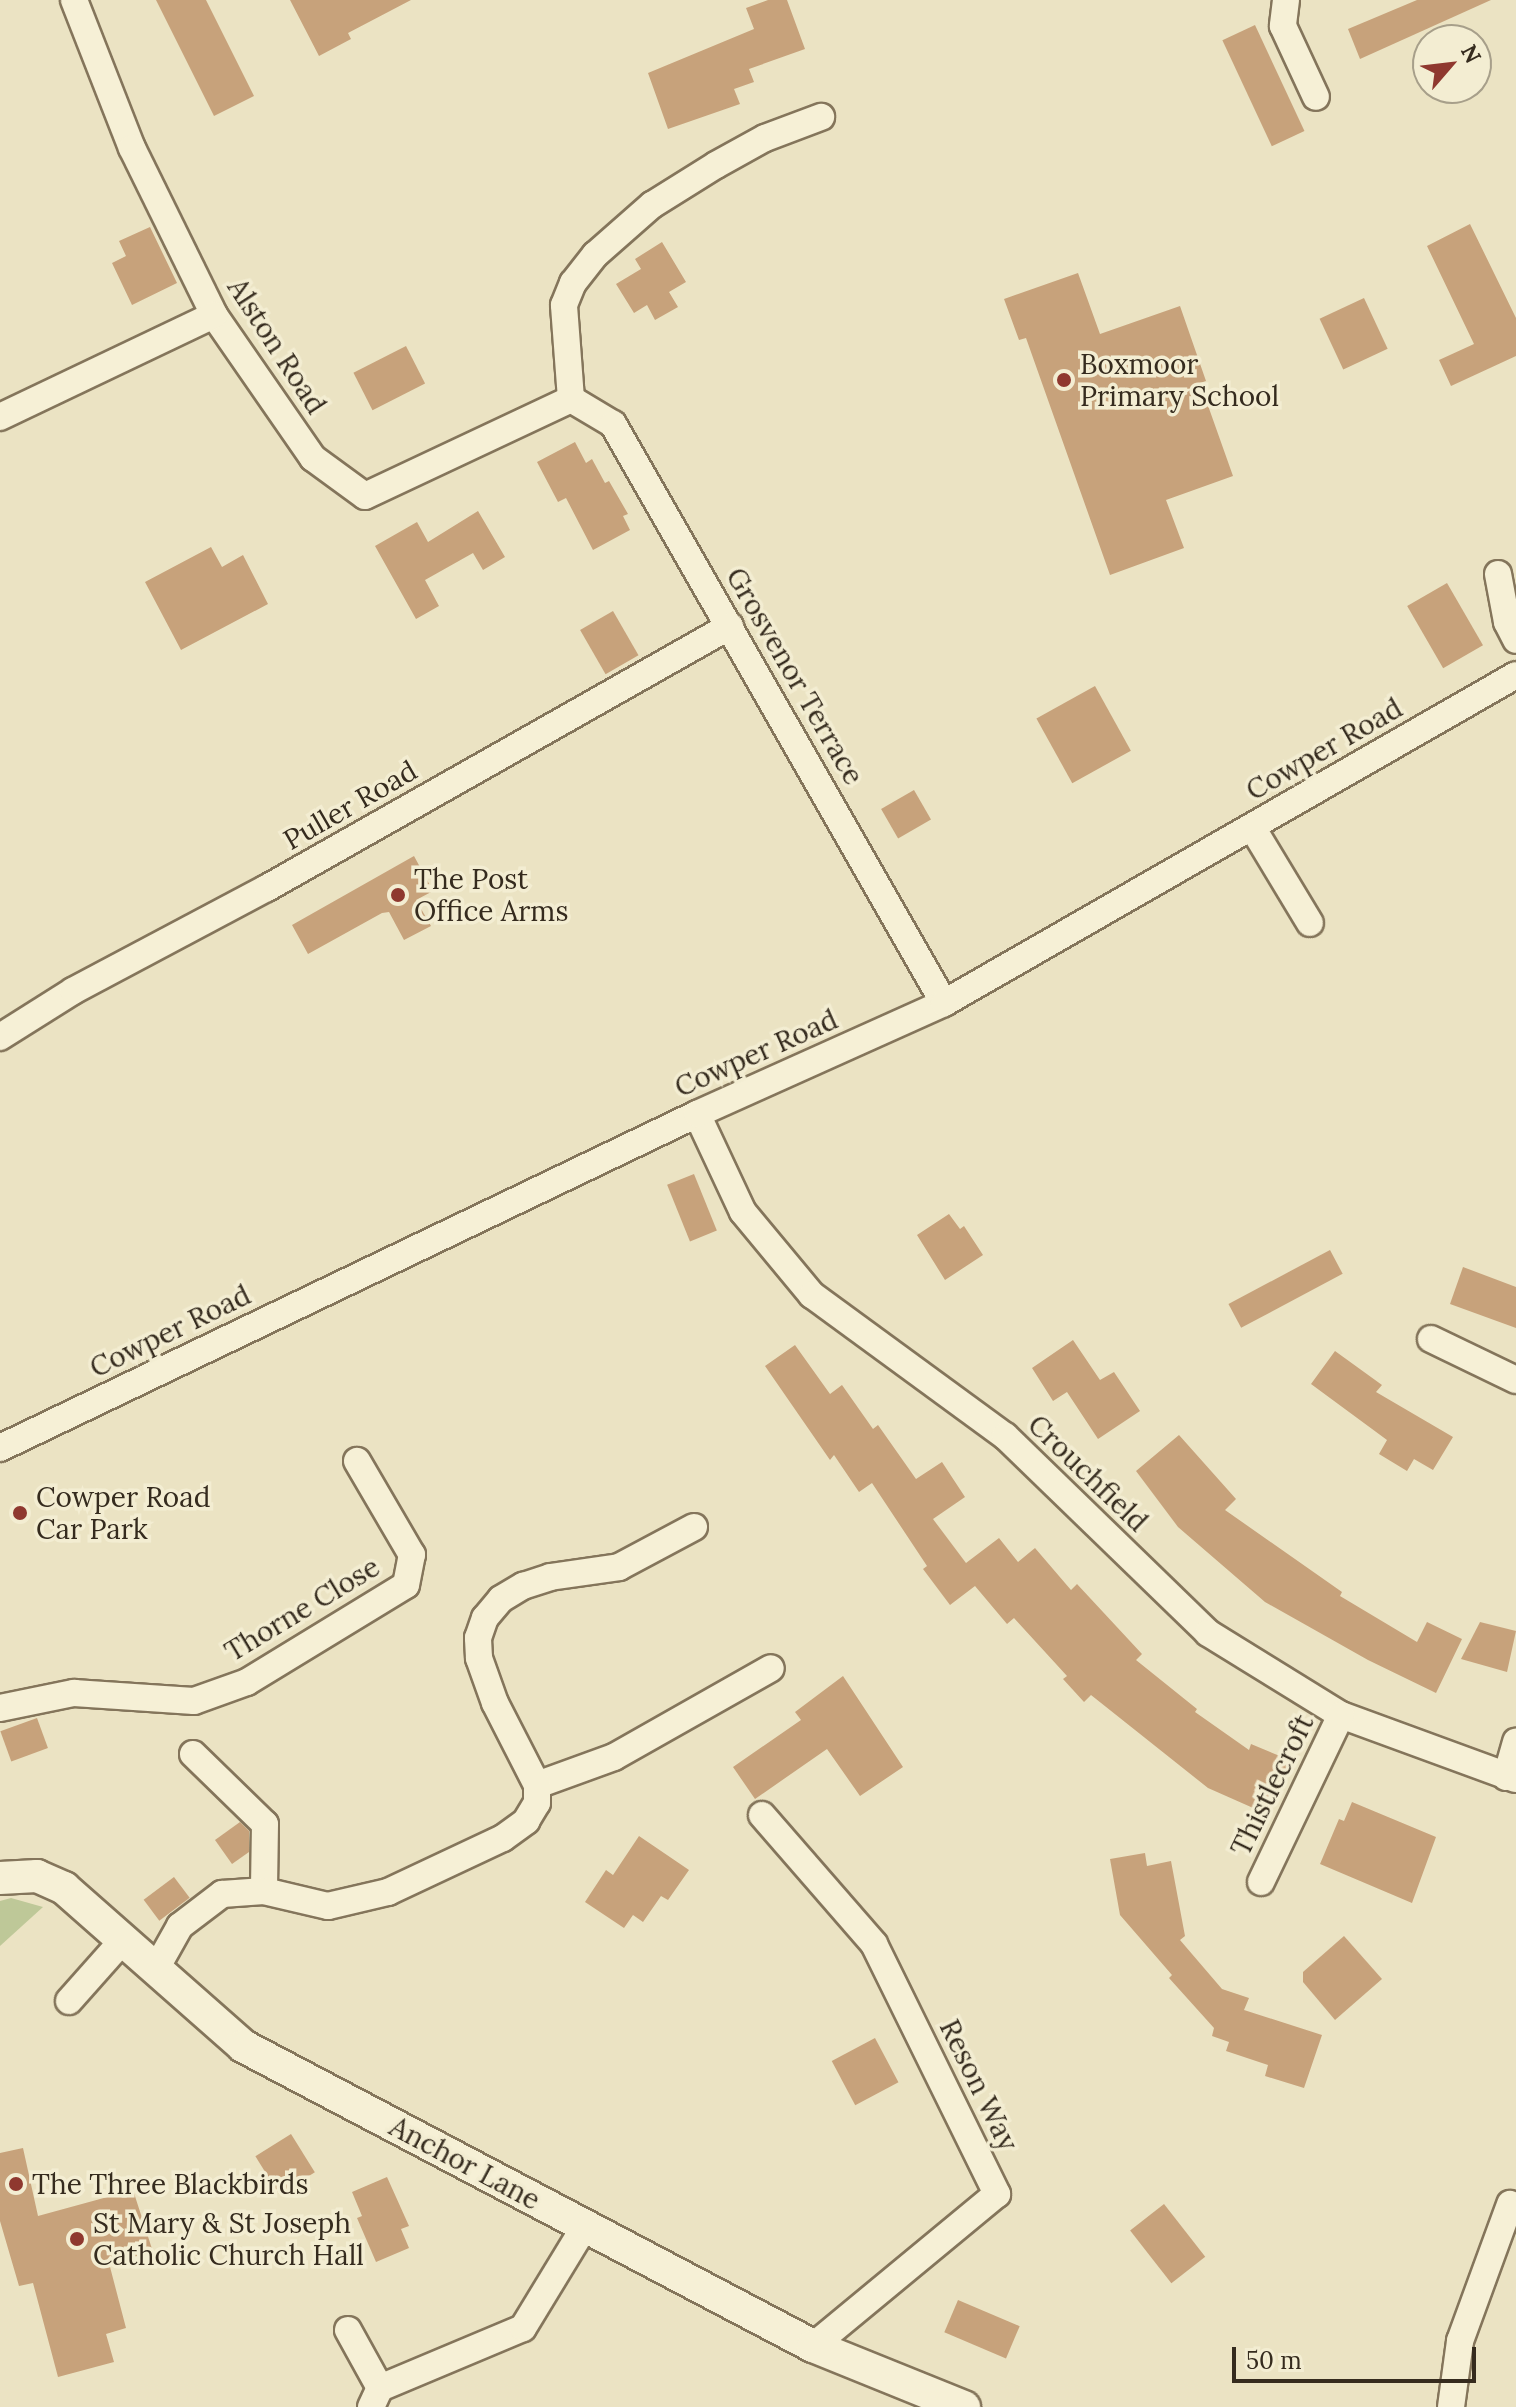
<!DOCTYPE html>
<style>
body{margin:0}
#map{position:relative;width:1516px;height:2407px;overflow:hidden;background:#ebe3c3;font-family:Lora,serif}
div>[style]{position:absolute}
.green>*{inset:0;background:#bec898}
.building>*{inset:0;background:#c7a27b;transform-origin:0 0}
.roads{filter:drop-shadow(2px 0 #84755b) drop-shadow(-2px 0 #84755b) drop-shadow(0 2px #84755b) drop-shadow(0 -2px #84755b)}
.minor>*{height:26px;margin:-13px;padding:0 13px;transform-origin:13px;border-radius:13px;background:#f6f0d6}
.tertiary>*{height:32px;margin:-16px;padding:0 16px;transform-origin:16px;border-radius:16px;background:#f6f0d6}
.dots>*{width:22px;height:22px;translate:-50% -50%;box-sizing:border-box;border:4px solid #f3edd2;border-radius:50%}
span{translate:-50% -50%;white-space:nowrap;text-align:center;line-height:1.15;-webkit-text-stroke:7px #f3edd2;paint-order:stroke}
.street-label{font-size:28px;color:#352b1e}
.poi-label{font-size:28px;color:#352b1e}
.left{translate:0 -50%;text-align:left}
.north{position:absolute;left:1412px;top:24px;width:80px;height:80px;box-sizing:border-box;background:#f3edd2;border:2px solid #a79f8a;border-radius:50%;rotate:62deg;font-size:22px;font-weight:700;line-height:32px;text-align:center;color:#352b1e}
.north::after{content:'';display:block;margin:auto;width:28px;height:36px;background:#8f382f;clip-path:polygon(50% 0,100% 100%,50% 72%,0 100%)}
.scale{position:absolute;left:1232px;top:2347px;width:244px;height:36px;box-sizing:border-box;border:4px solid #352b1e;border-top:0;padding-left:10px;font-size:24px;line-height:28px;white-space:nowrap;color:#352b1e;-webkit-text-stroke:6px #f3edd2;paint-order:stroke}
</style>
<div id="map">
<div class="green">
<div style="clip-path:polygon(11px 1898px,43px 1907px,0 1946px,0 1901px)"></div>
</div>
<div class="building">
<div style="clip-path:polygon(156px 0,206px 0,254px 96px,214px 116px)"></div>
<div style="clip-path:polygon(290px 0,411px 0,348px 33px,351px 39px,319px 56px)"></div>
<div style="clip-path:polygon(768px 0,787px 0,805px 49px,749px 69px,754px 82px,734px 89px,740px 104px,668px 129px,648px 73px,754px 29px,746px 8px)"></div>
<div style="clip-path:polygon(1417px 0,1491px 0,1360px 59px,1348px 29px)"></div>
<div style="left:1255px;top:25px;width:117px;height:36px;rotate:65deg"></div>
<div style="clip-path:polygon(1470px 224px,1516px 318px,1516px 356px,1451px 386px,1439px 360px,1474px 344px,1427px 246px)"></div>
<div style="clip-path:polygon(150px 227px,177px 283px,132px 305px,112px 263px,126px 256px,119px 241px)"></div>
<div style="clip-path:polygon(662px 242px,686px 282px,669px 292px,678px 307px,655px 320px,647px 305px,634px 313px,616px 284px,641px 269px,635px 259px)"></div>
<div style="clip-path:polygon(1078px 273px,1100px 334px,1180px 306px,1206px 381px,1200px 383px,1233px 476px,1166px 500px,1184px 548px,1110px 575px,1026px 338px,1019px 340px,1004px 299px)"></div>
<div style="left:1364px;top:298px;width:56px;height:49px;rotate:65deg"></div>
<div style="left:406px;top:346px;width:42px;height:59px;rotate:63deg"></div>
<div style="clip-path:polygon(575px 442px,586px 463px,592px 459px,605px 483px,609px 481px,628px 514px,623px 516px,630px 530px,593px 550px,566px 498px,558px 502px,537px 462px)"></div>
<div style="clip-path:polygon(478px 511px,505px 557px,483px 570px,473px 553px,425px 580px,439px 606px,416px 619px,375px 546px,417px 522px,428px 542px)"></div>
<div style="clip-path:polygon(211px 547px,222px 567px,243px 555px,268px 604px,181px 650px,145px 582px)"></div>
<div style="left:1447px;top:583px;width:72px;height:46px;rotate:60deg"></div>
<div style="left:613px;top:611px;width:51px;height:38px;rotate:60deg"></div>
<div style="left:1095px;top:686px;width:74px;height:67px;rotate:61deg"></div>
<div style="left:914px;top:790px;width:34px;height:38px;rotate:60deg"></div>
<div style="clip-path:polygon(414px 856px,433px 891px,416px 900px,431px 926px,404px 940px,389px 912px,382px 913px,308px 954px,292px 925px)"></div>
<div style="left:694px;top:1174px;width:61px;height:29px;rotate:68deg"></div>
<div style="clip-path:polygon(949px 1214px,960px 1229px,964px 1226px,983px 1255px,945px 1280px,917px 1235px)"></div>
<div style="left:1330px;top:1250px;width:27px;height:115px;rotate:62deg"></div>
<div style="clip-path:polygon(1463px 1267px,1516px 1287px,1516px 1328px,1450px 1304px)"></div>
<div style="clip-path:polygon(1073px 1340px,1100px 1380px,1114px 1372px,1140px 1411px,1098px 1439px,1067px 1392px,1053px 1401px,1032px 1368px)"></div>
<div style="clip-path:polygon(795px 1345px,830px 1394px,842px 1385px,873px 1429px,878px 1425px,916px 1479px,942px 1462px,965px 1497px,933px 1519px,966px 1563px,999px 1538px,1018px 1562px,1035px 1548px,1071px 1590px,1077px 1584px,1142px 1654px,1136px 1660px,1197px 1709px,1195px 1712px,1249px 1750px,1251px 1744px,1292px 1761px,1269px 1815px,1208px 1788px,1091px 1695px,1084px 1702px,1063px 1679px,1067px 1676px,1014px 1618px,1007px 1624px,975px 1586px,950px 1605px,923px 1569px,927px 1566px,872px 1483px,859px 1492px,834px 1455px,830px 1460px,765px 1366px)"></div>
<div style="clip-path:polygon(1335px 1351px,1382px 1385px,1376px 1392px,1453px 1437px,1433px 1470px,1414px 1459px,1407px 1471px,1379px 1454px,1387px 1440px,1311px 1384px)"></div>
<div style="clip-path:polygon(1179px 1435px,1236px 1499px,1225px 1510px,1342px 1592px,1340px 1596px,1417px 1642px,1427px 1622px,1462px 1639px,1436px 1693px,1368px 1660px,1265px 1602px,1178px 1527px,1136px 1471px)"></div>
<div style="clip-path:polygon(1480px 1622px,1516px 1631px,1507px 1672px,1461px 1659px)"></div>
<div style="clip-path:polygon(843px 1676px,903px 1767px,860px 1796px,827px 1749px,755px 1799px,733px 1767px,801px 1720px,795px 1712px)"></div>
<div style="left:37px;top:1718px;width:32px;height:39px;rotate:70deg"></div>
<div style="clip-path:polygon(1352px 1802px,1436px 1837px,1412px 1903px,1320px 1864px,1339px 1819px,1344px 1821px)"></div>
<div style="clip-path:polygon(240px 1822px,249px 1831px,249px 1852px,232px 1864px,215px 1840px)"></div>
<div style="clip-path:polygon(639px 1836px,689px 1870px,668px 1900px,661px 1896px,643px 1922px,633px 1915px,624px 1928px,585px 1902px,606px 1870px,613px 1875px)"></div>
<div style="clip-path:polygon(1145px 1853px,1147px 1866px,1171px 1861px,1185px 1936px,1180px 1940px,1222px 1989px,1249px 1998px,1244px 2010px,1322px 2035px,1304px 2088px,1265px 2076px,1268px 2065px,1226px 2051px,1229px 2042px,1212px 2036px,1214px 2028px,1169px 1978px,1172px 1975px,1120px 1915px,1110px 1859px)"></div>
<div style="left:174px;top:1877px;width:26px;height:38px;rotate:53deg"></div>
<div style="clip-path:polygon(1344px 1936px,1382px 1979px,1335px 2020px,1303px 1982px,1303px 1972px)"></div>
<div style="left:875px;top:2038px;width:50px;height:49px;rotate:62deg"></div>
<div style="left:291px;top:2134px;width:45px;height:42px;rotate:58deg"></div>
<div style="clip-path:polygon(23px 2148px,38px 2216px,133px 2190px,153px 2252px,109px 2263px,126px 2328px,106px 2334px,114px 2362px,58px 2377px,33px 2283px,19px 2286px,0 2221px,0 2153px)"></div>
<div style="clip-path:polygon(387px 2177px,409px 2226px,401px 2229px,409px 2248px,376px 2262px,357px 2218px,362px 2216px,352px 2192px)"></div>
<div style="left:1164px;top:2204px;width:67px;height:43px;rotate:52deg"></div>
<div style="left:958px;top:2300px;width:67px;height:35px;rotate:23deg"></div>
</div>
<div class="roads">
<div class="minor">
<div style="left:74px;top:0;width:159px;rotate:68.6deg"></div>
<div style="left:132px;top:148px;width:186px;rotate:63.8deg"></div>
<div style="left:214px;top:315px;width:174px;rotate:55.3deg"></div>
<div style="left:313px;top:458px;width:64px;rotate:36.2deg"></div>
<div style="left:365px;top:496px;width:228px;rotate:-25.2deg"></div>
<div style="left:1286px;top:0;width:26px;rotate:97deg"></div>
<div style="left:1283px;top:26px;width:78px;rotate:65.1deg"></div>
<div style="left:571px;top:399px;width:49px;rotate:30.8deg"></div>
<div style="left:613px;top:424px;width:667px;rotate:60.24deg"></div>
<div style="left:571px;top:399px;width:94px;rotate:-94.3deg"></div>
<div style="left:564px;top:305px;width:24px;rotate:-68deg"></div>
<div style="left:573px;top:283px;width:36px;rotate:-52deg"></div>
<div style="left:595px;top:255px;width:76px;rotate:-41.3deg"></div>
<div style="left:652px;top:205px;width:75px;rotate:-32deg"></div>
<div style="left:716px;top:165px;width:56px;rotate:-28.9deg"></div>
<div style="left:765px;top:138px;width:60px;rotate:-20.6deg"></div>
<div style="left:0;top:417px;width:237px;rotate:-25.5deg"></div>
<div style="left:1498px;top:574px;width:49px;rotate:79.4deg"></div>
<div style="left:1507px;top:622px;width:20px;rotate:63deg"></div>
<div style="left:1252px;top:827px;width:112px;rotate:58.9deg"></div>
<div style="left:0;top:1037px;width:86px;rotate:-32.2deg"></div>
<div style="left:73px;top:991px;width:220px;rotate:-28deg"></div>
<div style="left:267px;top:888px;width:532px;rotate:-29.5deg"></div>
<div style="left:697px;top:1114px;width:108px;rotate:64.9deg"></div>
<div style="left:743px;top:1212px;width:108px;rotate:50.3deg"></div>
<div style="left:812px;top:1295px;width:239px;rotate:36.2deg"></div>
<div style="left:1005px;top:1436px;width:283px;rotate:44.1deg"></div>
<div style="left:1208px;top:1633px;width:156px;rotate:31.7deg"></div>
<div style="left:1341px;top:1715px;width:186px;rotate:20.1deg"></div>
<div style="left:1431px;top:1339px;width:94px;rotate:25.8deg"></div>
<div style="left:0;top:1448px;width:773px;rotate:-25.6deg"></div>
<div style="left:697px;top:1114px;width:271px;rotate:-24.2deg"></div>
<div style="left:944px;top:1003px;width:659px;rotate:-29.83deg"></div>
<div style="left:0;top:1708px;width:76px;rotate:-11.5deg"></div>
<div style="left:74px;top:1693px;width:120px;rotate:3.8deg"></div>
<div style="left:194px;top:1701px;width:56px;rotate:-19.7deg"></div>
<div style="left:247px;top:1682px;width:186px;rotate:-31.4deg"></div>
<div style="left:406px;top:1585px;width:31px;rotate:-79deg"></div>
<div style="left:412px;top:1555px;width:109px;rotate:-120.3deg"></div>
<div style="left:193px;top:1754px;width:100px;rotate:44.2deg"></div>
<div style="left:265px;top:1824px;width:67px;rotate:90.9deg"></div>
<div style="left:1506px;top:1777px;width:37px;rotate:-74deg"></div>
<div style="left:537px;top:1785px;width:82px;rotate:-20deg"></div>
<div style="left:614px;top:1757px;width:180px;rotate:-29.5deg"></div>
<div style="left:762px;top:1815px;width:171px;rotate:49deg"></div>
<div style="left:874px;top:1944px;width:279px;rotate:63.8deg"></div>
<div style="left:997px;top:2194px;width:239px;rotate:140.4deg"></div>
<div style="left:1261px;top:1882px;width:185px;rotate:-64.4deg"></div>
<div style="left:157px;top:1967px;width:47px;rotate:-60.7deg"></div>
<div style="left:180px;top:1926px;width:53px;rotate:-37.3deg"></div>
<div style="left:222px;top:1894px;width:42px;rotate:-4.1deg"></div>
<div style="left:264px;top:1891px;width:66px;rotate:13.2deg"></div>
<div style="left:328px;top:1906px;width:62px;rotate:-13.1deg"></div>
<div style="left:388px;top:1892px;width:127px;rotate:-25.2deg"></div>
<div style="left:503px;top:1838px;width:29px;rotate:-36deg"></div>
<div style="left:526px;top:1821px;width:21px;rotate:-59deg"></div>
<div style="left:537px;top:1803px;width:18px;rotate:-90deg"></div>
<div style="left:537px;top:1785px;width:92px;rotate:-117.1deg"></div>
<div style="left:495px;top:1703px;width:48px;rotate:-109.6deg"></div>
<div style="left:479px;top:1658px;width:20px;rotate:-93deg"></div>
<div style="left:478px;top:1638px;width:21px;rotate:-71deg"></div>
<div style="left:485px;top:1618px;width:25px;rotate:-50deg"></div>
<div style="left:501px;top:1599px;width:26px;rotate:-31deg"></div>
<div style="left:523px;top:1586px;width:28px;rotate:-18deg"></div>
<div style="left:550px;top:1577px;width:70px;rotate:-8.2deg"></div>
<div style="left:619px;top:1567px;width:85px;rotate:-28.1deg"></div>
<div style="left:69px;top:2001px;width:83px;rotate:-48.4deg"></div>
<div style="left:348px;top:2330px;width:66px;rotate:61.1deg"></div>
<div style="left:371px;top:2407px;width:21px;rotate:-65deg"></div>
<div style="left:380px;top:2388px;width:155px;rotate:-22.8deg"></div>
<div style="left:523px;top:2328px;width:119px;rotate:-58.7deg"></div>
<div style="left:1451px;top:2407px;width:67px;rotate:-82.2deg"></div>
<div style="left:1460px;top:2341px;width:146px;rotate:-69.9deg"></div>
</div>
<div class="tertiary">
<div style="left:0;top:1878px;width:37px;rotate:-3deg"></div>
<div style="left:37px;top:1876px;width:30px;rotate:24deg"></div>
<div style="left:64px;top:1888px;width:239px;rotate:41.4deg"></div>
<div style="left:243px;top:2046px;width:644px;rotate:27.76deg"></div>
<div style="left:813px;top:2346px;width:163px;rotate:22deg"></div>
</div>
</div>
<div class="dots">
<div style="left:1064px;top:380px;background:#8f382f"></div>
<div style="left:398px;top:895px;background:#8f382f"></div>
<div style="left:20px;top:1513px;background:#8f382f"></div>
<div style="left:16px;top:2184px;background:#8f382f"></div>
<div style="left:77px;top:2239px;background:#8f382f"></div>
</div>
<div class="street-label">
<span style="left:277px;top:346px;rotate:57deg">Alston Road</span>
<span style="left:795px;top:676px;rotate:60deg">Grosvenor Terrace</span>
<span style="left:1324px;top:749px;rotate:-30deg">Cowper Road</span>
<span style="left:350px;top:805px;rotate:-30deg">Puller Road</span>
<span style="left:756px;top:1053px;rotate:-24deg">Cowper Road</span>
<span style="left:170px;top:1331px;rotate:-26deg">Cowper Road</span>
<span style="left:1088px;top:1473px;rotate:44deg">Crouchfield</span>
<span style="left:302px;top:1609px;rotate:-31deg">Thorne Close</span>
<span style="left:1272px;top:1785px;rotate:-64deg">Thistlecroft</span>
<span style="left:979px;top:2085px;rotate:64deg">Reson Way</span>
<span style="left:465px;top:2163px;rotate:28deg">Anchor Lane</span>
</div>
<div class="poi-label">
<span class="left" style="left:1080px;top:380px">Boxmoor<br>Primary School</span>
<span class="left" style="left:414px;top:895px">The Post<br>Office Arms</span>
<span class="left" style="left:36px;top:1513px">Cowper Road<br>Car Park</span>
<span class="left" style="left:32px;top:2184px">The Three Blackbirds</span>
<span class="left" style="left:93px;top:2239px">St Mary &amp; St Joseph<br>Catholic Church Hall</span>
</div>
<div class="north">N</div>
<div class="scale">50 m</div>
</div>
